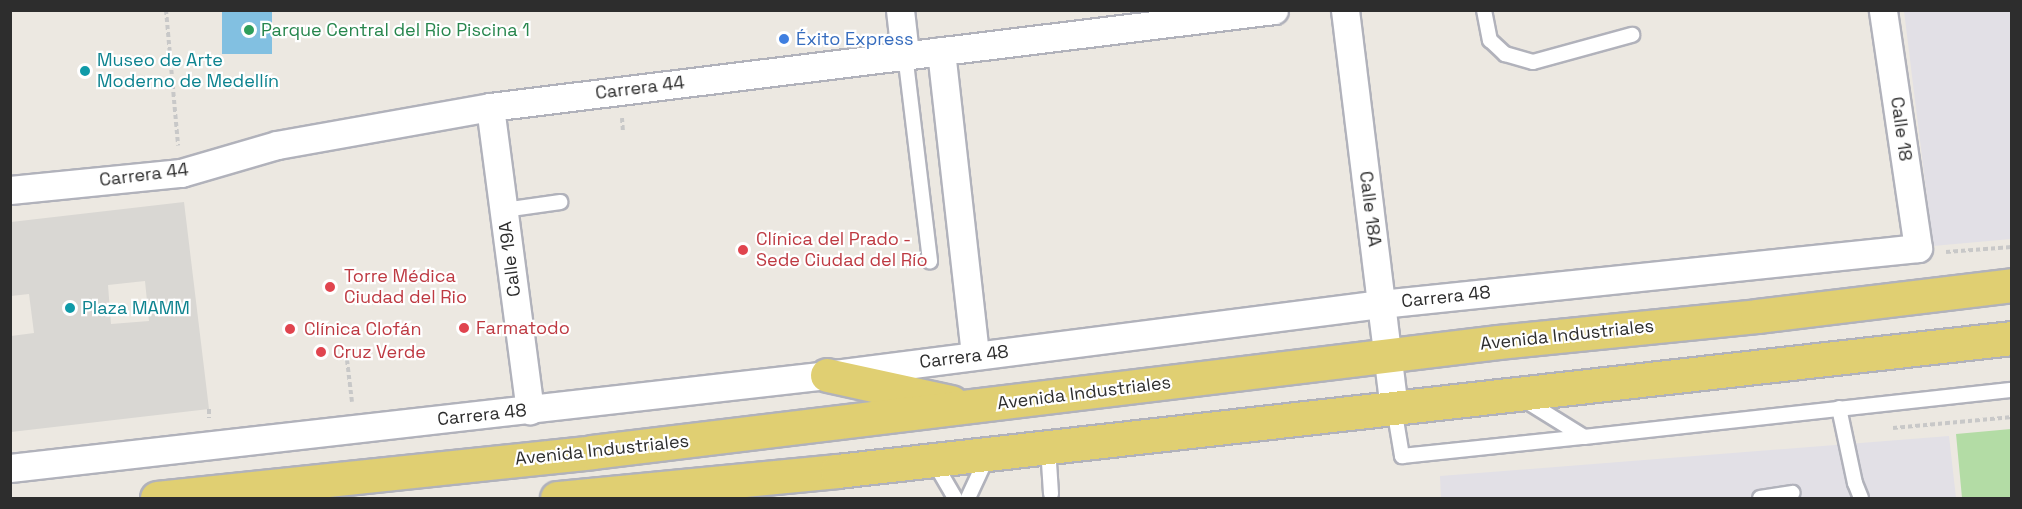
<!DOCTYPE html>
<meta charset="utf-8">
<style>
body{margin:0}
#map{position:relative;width:2022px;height:509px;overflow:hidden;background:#ece8e1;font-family:"Space Grotesk",sans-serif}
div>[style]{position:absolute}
.industrial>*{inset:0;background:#e2e0e6}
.green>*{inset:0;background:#b3dca5}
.plaza>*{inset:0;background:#d9d7d3}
.water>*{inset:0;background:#82c0e1;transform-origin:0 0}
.path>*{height:4px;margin-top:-2px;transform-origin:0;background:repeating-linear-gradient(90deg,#c8c8c8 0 4.5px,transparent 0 7.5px)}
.roads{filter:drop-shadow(2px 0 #b1b2bb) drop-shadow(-2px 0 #b1b2bb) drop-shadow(0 2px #b1b2bb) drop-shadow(0 -2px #b1b2bb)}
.lane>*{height:14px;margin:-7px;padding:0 7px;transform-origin:7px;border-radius:7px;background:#fff}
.street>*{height:27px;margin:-13.5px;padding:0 13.5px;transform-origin:13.5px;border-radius:13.5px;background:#fff}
.primary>*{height:33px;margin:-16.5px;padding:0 16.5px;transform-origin:16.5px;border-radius:16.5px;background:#e0cf72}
.dots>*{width:16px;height:16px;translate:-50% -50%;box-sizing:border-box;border:3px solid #fff;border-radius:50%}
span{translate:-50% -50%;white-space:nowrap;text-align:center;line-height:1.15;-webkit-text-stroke:4.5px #fff;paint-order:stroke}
.leisure-label{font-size:18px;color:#27864d}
.left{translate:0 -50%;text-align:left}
.shop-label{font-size:18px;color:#366cbe}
.culture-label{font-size:18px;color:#0d838f}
.street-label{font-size:18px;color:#2d2d2d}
.health-label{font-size:18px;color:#be3a42}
.frame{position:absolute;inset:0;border:12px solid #2d2d2d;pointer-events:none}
</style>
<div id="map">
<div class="industrial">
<div style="clip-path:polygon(1904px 11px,2011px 11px,2011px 239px,1933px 246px)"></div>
<div style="clip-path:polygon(1949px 436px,1956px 498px,1441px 498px,1440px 476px)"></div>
</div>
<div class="green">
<div style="clip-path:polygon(2011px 429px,2011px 498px,1962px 498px,1956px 434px)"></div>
</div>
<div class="plaza">
<div style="clip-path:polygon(evenodd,184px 202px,209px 409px,11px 432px,11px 336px,34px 333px,29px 294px,11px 296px,11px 222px,184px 202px,145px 281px,149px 321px,111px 324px,108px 285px,145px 281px)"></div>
</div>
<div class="water">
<div style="left:222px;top:11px;width:50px;height:43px"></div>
</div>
<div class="path">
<div style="left:166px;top:10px;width:136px;rotate:84.9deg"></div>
<div style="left:622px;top:118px;width:13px;rotate:86deg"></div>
<div style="left:1946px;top:252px;width:66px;rotate:-4.3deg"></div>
<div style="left:347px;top:360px;width:42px;rotate:83.2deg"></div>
<div style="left:209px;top:409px;width:9px;rotate:90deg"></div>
<div style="left:1893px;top:428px;width:120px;rotate:-5.3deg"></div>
</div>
<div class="roads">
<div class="lane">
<div style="left:1484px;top:10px;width:31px;rotate:79deg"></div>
<div style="left:1490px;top:40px;width:21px;rotate:43deg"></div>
<div style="left:1505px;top:54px;width:29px;rotate:16deg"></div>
<div style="left:1533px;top:62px;width:103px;rotate:-15.3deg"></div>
<div style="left:905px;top:54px;width:209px;rotate:83.1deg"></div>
<div style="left:504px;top:210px;width:57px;rotate:-8.1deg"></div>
<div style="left:1523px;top:399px;width:72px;rotate:31.9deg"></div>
<div style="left:1584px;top:437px;width:431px;rotate:-6.3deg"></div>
<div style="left:1394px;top:408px;width:49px;rotate:80.5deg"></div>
<div style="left:1402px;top:456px;width:183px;rotate:-6deg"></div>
<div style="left:1839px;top:408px;width:77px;rotate:78deg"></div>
<div style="left:1855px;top:483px;width:16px;rotate:68deg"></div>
<div style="left:1048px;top:447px;width:47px;rotate:86.3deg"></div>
<div style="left:934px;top:462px;width:42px;rotate:59.7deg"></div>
<div style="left:968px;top:498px;width:45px;rotate:-65.1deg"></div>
<div style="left:1760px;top:498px;width:33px;rotate:-9deg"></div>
</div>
<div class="street">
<div style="left:900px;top:10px;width:44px;rotate:83.5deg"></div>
<div style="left:1345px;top:10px;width:400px;rotate:83deg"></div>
<div style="left:941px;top:51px;width:294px;rotate:83.6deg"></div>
<div style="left:490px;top:107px;width:306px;rotate:82.5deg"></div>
<div style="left:10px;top:190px;width:172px;rotate:-5.7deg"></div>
<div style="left:181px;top:173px;width:100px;rotate:-16.3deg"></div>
<div style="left:277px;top:145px;width:216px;rotate:-10.1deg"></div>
<div style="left:490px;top:107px;width:790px;rotate:-7.05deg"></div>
<div style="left:10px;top:468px;width:822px;rotate:-6.49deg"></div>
<div style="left:827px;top:375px;width:559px;rotate:-7.3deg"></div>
<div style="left:1381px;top:304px;width:540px;rotate:-5.95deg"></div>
<div style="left:1918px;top:248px;width:241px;rotate:-98.4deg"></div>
</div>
<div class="primary">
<div style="left:827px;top:375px;width:127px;rotate:12.3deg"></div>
<div style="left:157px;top:498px;width:437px;rotate:-6deg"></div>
<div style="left:592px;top:452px;width:913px;rotate:-6.92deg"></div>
<div style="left:1498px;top:342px;width:260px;rotate:-5.7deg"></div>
<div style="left:1757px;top:316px;width:257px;rotate:-6.9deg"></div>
<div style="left:557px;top:498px;width:281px;rotate:-5.5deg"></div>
<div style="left:837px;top:471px;width:1183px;rotate:-6.46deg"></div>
</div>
</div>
<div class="dots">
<div style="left:249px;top:30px;background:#2e9e5b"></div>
<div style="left:784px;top:39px;background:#3f7fe0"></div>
<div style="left:85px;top:71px;background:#0f9aa8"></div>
<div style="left:743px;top:250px;background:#e0444e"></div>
<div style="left:330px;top:287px;background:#e0444e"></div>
<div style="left:70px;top:308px;background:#0f9aa8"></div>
<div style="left:464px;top:328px;background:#e0444e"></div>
<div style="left:290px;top:329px;background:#e0444e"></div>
<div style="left:321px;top:352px;background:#e0444e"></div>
</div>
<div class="leisure-label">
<span class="left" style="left:261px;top:30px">Parque Central del Rio Piscina 1</span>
</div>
<div class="shop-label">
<span class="left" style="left:796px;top:39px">Éxito Express</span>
</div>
<div class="culture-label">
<span class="left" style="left:97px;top:71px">Museo de Arte<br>Moderno de Medellín</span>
<span class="left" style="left:82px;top:308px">Plaza MAMM</span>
</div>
<div class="street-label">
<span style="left:640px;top:88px;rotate:-7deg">Carrera 44</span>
<span style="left:1901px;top:129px;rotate:82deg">Calle 18</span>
<span style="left:144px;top:175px;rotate:-7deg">Carrera 44</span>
<span style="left:1370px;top:209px;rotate:83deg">Calle 18A</span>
<span style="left:510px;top:259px;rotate:-97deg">Calle 19A</span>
<span style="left:1446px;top:297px;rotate:-6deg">Carrera 48</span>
<span style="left:1567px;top:335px;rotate:-6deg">Avenida Industriales</span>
<span style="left:964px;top:357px;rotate:-7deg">Carrera 48</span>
<span style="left:1084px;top:393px;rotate:-7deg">Avenida Industriales</span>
<span style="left:482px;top:415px;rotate:-6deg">Carrera 48</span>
<span style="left:602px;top:450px;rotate:-6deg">Avenida Industriales</span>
</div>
<div class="health-label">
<span class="left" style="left:756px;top:250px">Clínica del Prado -<br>Sede Ciudad del Río</span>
<span class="left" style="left:344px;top:287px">Torre Médica<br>Ciudad del Rio</span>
<span class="left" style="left:476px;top:328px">Farmatodo</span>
<span class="left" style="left:304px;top:329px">Clínica Clofán</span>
<span class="left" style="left:333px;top:352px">Cruz Verde</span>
</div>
<div class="frame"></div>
</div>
